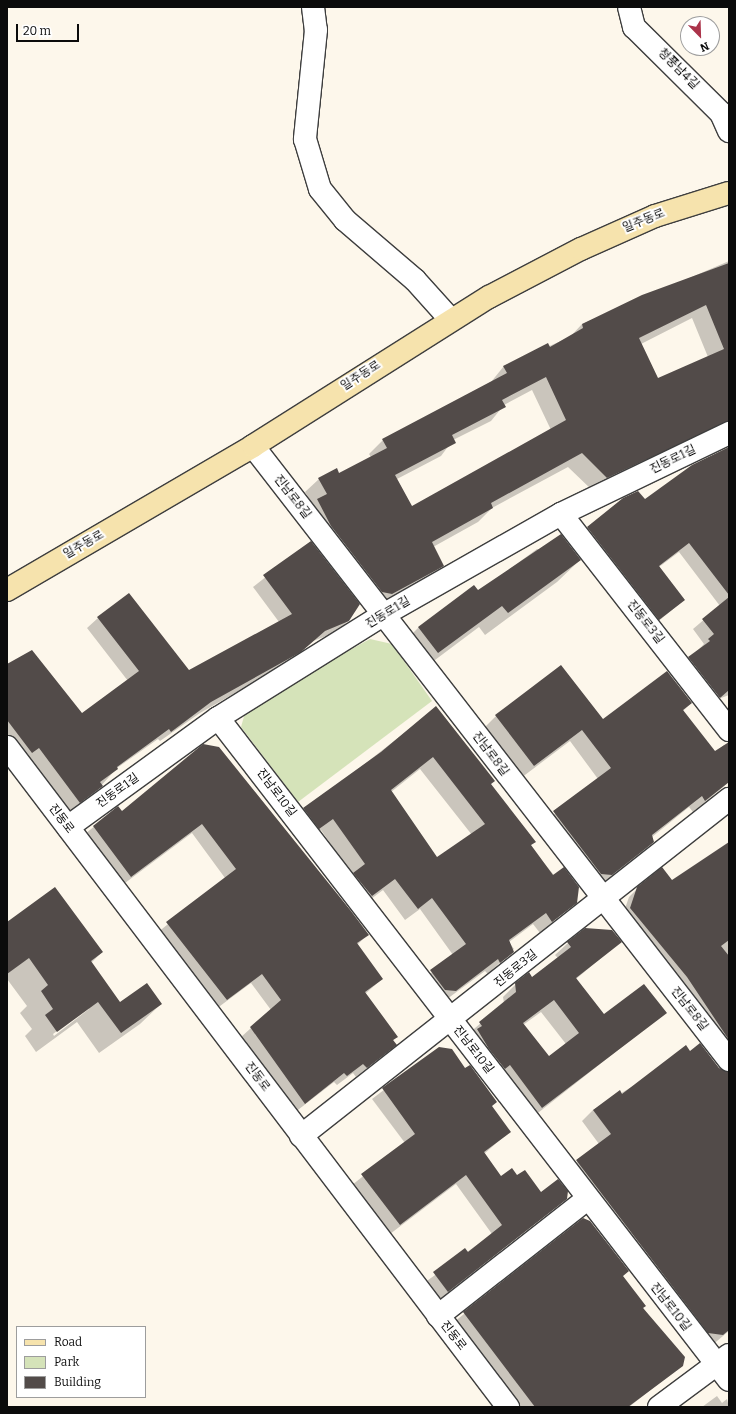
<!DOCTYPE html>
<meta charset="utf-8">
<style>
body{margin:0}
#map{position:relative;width:736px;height:1414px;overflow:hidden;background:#fdf7eb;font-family:Bitter,"Noto Sans KR",serif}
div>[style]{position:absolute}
.green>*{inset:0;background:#d5e3b9}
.shadow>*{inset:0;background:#0003;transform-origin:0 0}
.building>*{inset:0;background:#524b49}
.roads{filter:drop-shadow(1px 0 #3e3e3e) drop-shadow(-1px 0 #3e3e3e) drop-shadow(0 1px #3e3e3e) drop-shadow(0 -1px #3e3e3e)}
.street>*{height:22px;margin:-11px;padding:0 11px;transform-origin:11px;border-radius:11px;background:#fff}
.secondary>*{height:22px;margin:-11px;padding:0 11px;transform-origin:11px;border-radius:11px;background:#f6e3ad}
span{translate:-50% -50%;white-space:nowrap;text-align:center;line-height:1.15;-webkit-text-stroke:4px #fff;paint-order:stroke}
.street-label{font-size:12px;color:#0b0b0b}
.frame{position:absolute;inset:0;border:8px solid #0b0b0b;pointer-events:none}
.legend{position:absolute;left:16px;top:1326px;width:130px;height:72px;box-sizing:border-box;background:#fff;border:1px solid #9d9d9d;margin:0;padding:5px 7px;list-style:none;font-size:12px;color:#0b0b0b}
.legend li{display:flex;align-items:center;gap:8px;height:20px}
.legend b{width:20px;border:1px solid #9d9d9d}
.north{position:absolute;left:680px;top:16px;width:40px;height:40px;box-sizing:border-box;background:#fff;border:1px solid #9d9d9d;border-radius:50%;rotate:157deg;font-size:11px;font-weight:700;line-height:16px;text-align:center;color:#0b0b0b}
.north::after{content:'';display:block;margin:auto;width:14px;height:18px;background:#ab334a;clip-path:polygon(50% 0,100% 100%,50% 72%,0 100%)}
.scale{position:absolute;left:16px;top:24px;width:63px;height:18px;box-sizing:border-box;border:2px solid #0b0b0b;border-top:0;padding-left:5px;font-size:12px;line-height:14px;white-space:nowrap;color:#0b0b0b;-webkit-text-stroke:3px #fff;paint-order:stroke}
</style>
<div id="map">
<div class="green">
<div style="clip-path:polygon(370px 639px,392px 644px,432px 701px,298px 802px,241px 727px,247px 706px)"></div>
</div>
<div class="shadow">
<div style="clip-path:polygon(evenodd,729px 261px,729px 421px,716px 434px,593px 491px,568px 467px,492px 508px,478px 522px,433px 547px,443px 566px,429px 580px,378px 608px,305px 492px,319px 479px,339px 475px,371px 457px,369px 454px,383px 440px,491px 382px,504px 366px,570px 337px,582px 324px,729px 261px,692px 318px,708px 357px,658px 379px,641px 344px,692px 318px,729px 261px,532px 390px,551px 430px,412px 507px,397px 479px,441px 456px,453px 440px,491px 421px,504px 405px,532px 390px)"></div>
<div style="clip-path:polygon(729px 448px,729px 695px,721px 698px,690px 658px,704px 644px,693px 629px,720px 606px,679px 552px,659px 567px,684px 600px,649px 629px,578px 538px,588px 528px,645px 500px)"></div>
<div style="clip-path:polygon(310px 542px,348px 621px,337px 632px,313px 641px,289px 662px,200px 713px,160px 741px,158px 739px,117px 768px,91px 797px,69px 813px,7px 737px,7px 665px,82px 714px,128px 681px,87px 628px,98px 618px,189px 671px,279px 622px,253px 587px)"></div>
<div style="clip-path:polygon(537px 549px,580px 560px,557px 582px,485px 635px,479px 627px,415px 675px,396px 650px,419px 627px,478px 592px)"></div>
<div style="left:688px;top:659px;width:51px;height:13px;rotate:52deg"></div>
<div style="clip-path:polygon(691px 703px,683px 711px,715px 753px,724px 745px,729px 752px,729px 782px,693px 812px,689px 807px,652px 837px,653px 842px,640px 855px,599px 887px,542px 824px,598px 779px,570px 741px,521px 778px,484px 728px,496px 716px,603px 721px)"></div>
<div style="clip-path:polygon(evenodd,436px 708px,530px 846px,576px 902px,540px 933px,533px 924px,509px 942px,514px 949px,488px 974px,485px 971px,443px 1002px,419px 983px,453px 955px,420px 909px,405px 920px,383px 890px,359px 908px,352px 875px,321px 830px,307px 840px,292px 821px,436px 708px,420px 769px,472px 835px,437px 858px,391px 792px,420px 769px)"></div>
<div style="clip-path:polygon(255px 792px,367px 935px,357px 945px,382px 979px,365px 994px,396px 1037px,393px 1041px,395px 1045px,356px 1077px,353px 1073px,337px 1085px,334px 1082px,294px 1113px,240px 1038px,271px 1010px,251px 983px,216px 1009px,157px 933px,225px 878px,192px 833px,121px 886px,85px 834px,118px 807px,122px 813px)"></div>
<div style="clip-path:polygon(729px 854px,729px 1051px,622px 917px,629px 897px,638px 888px,672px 882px)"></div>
<div style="clip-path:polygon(evenodd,7px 923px,102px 952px,91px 963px,120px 1003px,161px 1004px,140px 1024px,99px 1053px,77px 1022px,36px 1052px,25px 1036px,32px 1029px,20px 1013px,27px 1006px,7px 979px,7px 923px,89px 1007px,89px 1009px,54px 1036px,53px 1034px,89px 1007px)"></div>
<div style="clip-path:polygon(evenodd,620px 942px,576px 979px,604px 1015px,665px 1013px,529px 1120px,467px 1035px,504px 1003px,503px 997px,516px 984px,532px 978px,558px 958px,555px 955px,568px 943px,620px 942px,541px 1012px,566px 1044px,549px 1057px,523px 1025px,541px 1012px)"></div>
<div style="clip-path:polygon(439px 1048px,509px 1132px,484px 1154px,501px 1177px,516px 1177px,541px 1194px,566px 1198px,438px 1301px,424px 1283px,492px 1234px,456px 1184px,390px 1234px,352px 1185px,405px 1143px,372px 1099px)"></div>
<div style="clip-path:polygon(690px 1052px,729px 1090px,729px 1331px,711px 1346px,566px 1172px,599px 1144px,582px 1121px,593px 1110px)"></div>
<div style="clip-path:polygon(583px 1219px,682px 1365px,629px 1407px,518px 1407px,454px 1322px)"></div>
<div style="clip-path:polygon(717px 1396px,722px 1403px,727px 1399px,729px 1407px,702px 1407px)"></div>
</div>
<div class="building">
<div style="clip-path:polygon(evenodd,729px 263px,729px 421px,607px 478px,582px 453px,491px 503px,493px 508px,432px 542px,444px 566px,392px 594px,382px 592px,331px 526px,317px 499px,327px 494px,318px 478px,337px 468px,339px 473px,387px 448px,382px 439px,507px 373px,503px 366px,548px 343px,550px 347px,583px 328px,582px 324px,642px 295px,729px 263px,706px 305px,724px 349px,658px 378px,639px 338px,706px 305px,729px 263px,546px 377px,566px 420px,412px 506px,395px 475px,456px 443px,452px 435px,506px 407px,502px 400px,546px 377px)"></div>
<div style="clip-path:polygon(729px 447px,729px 595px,689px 543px,659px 566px,685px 600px,659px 620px,587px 527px,623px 498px,638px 491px,645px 499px,692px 465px)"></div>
<div style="clip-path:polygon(561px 534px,581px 560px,508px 613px,502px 606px,438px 653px,418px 627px,474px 585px,478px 590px)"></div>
<div style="clip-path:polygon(311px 541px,360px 604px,349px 621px,325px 631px,301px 652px,211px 702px,171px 732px,169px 729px,117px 767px,118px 769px,100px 782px,103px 786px,80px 803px,39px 748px,32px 753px,7px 720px,7px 664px,32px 650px,82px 713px,139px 671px,97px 617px,129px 593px,189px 670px,292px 614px,263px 575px)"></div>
<div style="clip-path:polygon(729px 597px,729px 690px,720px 698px,688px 657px,710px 641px,708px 639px,714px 634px,702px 619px)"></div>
<div style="clip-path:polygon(561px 665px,603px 719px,667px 671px,692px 703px,683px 710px,715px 751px,729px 742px,729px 782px,705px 801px,702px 796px,652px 835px,654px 842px,612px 875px,601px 874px,553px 811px,611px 768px,582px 730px,534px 766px,495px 715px)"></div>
<div style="clip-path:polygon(evenodd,436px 706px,495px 781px,491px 784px,536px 842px,531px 845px,553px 875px,564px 867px,579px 887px,577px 903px,552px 922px,546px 913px,509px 940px,514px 952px,500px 963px,498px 959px,456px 991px,445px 990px,430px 970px,466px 944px,432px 898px,418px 909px,395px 879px,372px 896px,353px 873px,365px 864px,333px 819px,319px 829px,303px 808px,381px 752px,436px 706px,433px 757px,485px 824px,437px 857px,391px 790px,433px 757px)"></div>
<div style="clip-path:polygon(203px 744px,219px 747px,351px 911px,369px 935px,357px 943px,383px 979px,365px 992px,398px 1037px,393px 1040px,397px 1045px,367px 1068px,363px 1064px,347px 1076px,344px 1073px,305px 1104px,250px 1027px,281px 1000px,262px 974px,227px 1000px,166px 922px,236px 869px,202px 824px,131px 877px,93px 826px,118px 806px,122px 811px)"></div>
<div style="clip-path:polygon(729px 842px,729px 940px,721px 946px,729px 956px,729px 1040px,687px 977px,630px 908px,637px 887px,662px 867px,672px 880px)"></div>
<div style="clip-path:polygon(55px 887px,103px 952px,91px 961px,120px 1002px,147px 983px,162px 1004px,121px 1033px,98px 1002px,57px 1032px,45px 1015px,53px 1009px,41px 991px,48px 985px,29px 958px,7px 974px,7px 922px)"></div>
<div style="clip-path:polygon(evenodd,585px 928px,612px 930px,622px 942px,576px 978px,604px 1014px,644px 984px,667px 1013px,542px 1108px,510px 1065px,505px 1069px,489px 1049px,477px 1029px,482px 1026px,479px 1022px,516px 992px,515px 983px,529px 972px,532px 977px,571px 947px,567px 942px,585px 928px,554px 1000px,579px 1033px,549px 1056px,523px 1023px,554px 1000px)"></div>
<div style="clip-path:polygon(700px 1043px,719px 1068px,729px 1072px,729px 1330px,723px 1335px,708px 1333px,576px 1160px,611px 1134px,593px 1110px,620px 1090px,622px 1094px,686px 1045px,690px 1051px)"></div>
<div style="clip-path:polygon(439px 1047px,452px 1049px,465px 1068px,470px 1065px,497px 1102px,492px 1106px,511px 1132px,484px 1152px,501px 1176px,512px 1168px,517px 1175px,525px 1170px,541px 1192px,558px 1179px,568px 1191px,567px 1199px,448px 1292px,433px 1272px,465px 1248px,468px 1252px,502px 1225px,466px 1175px,400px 1225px,361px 1174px,415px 1134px,382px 1088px)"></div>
<div style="clip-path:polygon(583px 1218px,590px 1221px,629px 1271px,623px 1276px,646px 1306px,643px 1308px,685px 1357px,683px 1366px,628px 1407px,535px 1407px,463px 1312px)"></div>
</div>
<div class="roads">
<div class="street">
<div style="left:313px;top:7px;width:23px;rotate:83deg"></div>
<div style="left:316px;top:30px;width:110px;rotate:95.8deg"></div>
<div style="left:305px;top:139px;width:52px;rotate:73.3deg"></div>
<div style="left:320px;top:189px;width:40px;rotate:51deg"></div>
<div style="left:345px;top:220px;width:92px;rotate:40.6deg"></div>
<div style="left:415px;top:280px;width:52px;rotate:48.1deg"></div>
<div style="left:629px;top:7px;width:21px;rotate:76deg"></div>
<div style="left:634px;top:27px;width:122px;rotate:44.7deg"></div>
<div style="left:721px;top:113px;width:20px;rotate:66deg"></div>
<div style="left:253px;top:446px;width:777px;rotate:52.22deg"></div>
<div style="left:561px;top:514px;width:274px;rotate:52.1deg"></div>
<div style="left:218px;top:718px;width:836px;rotate:52.34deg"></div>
<div style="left:7px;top:747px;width:829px;rotate:52.8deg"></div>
<div style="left:68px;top:827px;width:185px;rotate:-36deg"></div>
<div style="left:218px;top:718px;width:195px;rotate:-32deg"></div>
<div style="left:383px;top:615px;width:205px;rotate:-29.6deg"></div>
<div style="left:561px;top:514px;width:187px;rotate:-25.7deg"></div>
<div style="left:301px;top:1136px;width:545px;rotate:-38.22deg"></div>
<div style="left:438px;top:1316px;width:189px;rotate:-38.1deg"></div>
<div style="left:659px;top:1407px;width:87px;rotate:-36.6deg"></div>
</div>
<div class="secondary">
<div style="left:7px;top:590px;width:285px;rotate:-30.3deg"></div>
<div style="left:253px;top:446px;width:279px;rotate:-32.3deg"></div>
<div style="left:489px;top:297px;width:104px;rotate:-27.6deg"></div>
<div style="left:581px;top:249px;width:81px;rotate:-24deg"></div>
<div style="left:655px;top:216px;width:77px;rotate:-17.3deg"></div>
</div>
</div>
<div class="street-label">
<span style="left:678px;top:69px;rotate:45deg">청풍남4길</span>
<span style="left:644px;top:221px;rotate:-22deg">일주동로</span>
<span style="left:361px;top:376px;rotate:-33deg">일주동로</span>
<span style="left:673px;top:460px;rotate:-26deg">진동로1길</span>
<span style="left:292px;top:497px;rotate:52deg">진남로8길</span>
<span style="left:84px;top:545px;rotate:-30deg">일주동로</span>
<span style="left:388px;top:613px;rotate:-31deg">진동로1길</span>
<span style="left:645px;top:622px;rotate:52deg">진동로3길</span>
<span style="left:490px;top:754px;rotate:53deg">진남로8길</span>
<span style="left:118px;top:791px;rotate:-36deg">진동로1길</span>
<span style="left:276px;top:793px;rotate:53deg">진남로10길</span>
<span style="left:61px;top:819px;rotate:53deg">진동로</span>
<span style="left:516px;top:969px;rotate:-39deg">진동로3길</span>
<span style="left:689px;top:1009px;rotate:52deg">진남로8길</span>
<span style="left:473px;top:1050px;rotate:52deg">진남로10길</span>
<span style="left:257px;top:1077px;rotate:53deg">진동로</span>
<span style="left:670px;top:1307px;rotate:52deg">진남로10길</span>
<span style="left:453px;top:1336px;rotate:52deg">진동로</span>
</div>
<div class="frame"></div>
<ul class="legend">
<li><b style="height:5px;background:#f6e3ad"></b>Road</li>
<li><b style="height:11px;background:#d5e3b9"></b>Park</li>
<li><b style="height:11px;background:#524b49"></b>Building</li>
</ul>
<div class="north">N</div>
<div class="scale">20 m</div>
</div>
